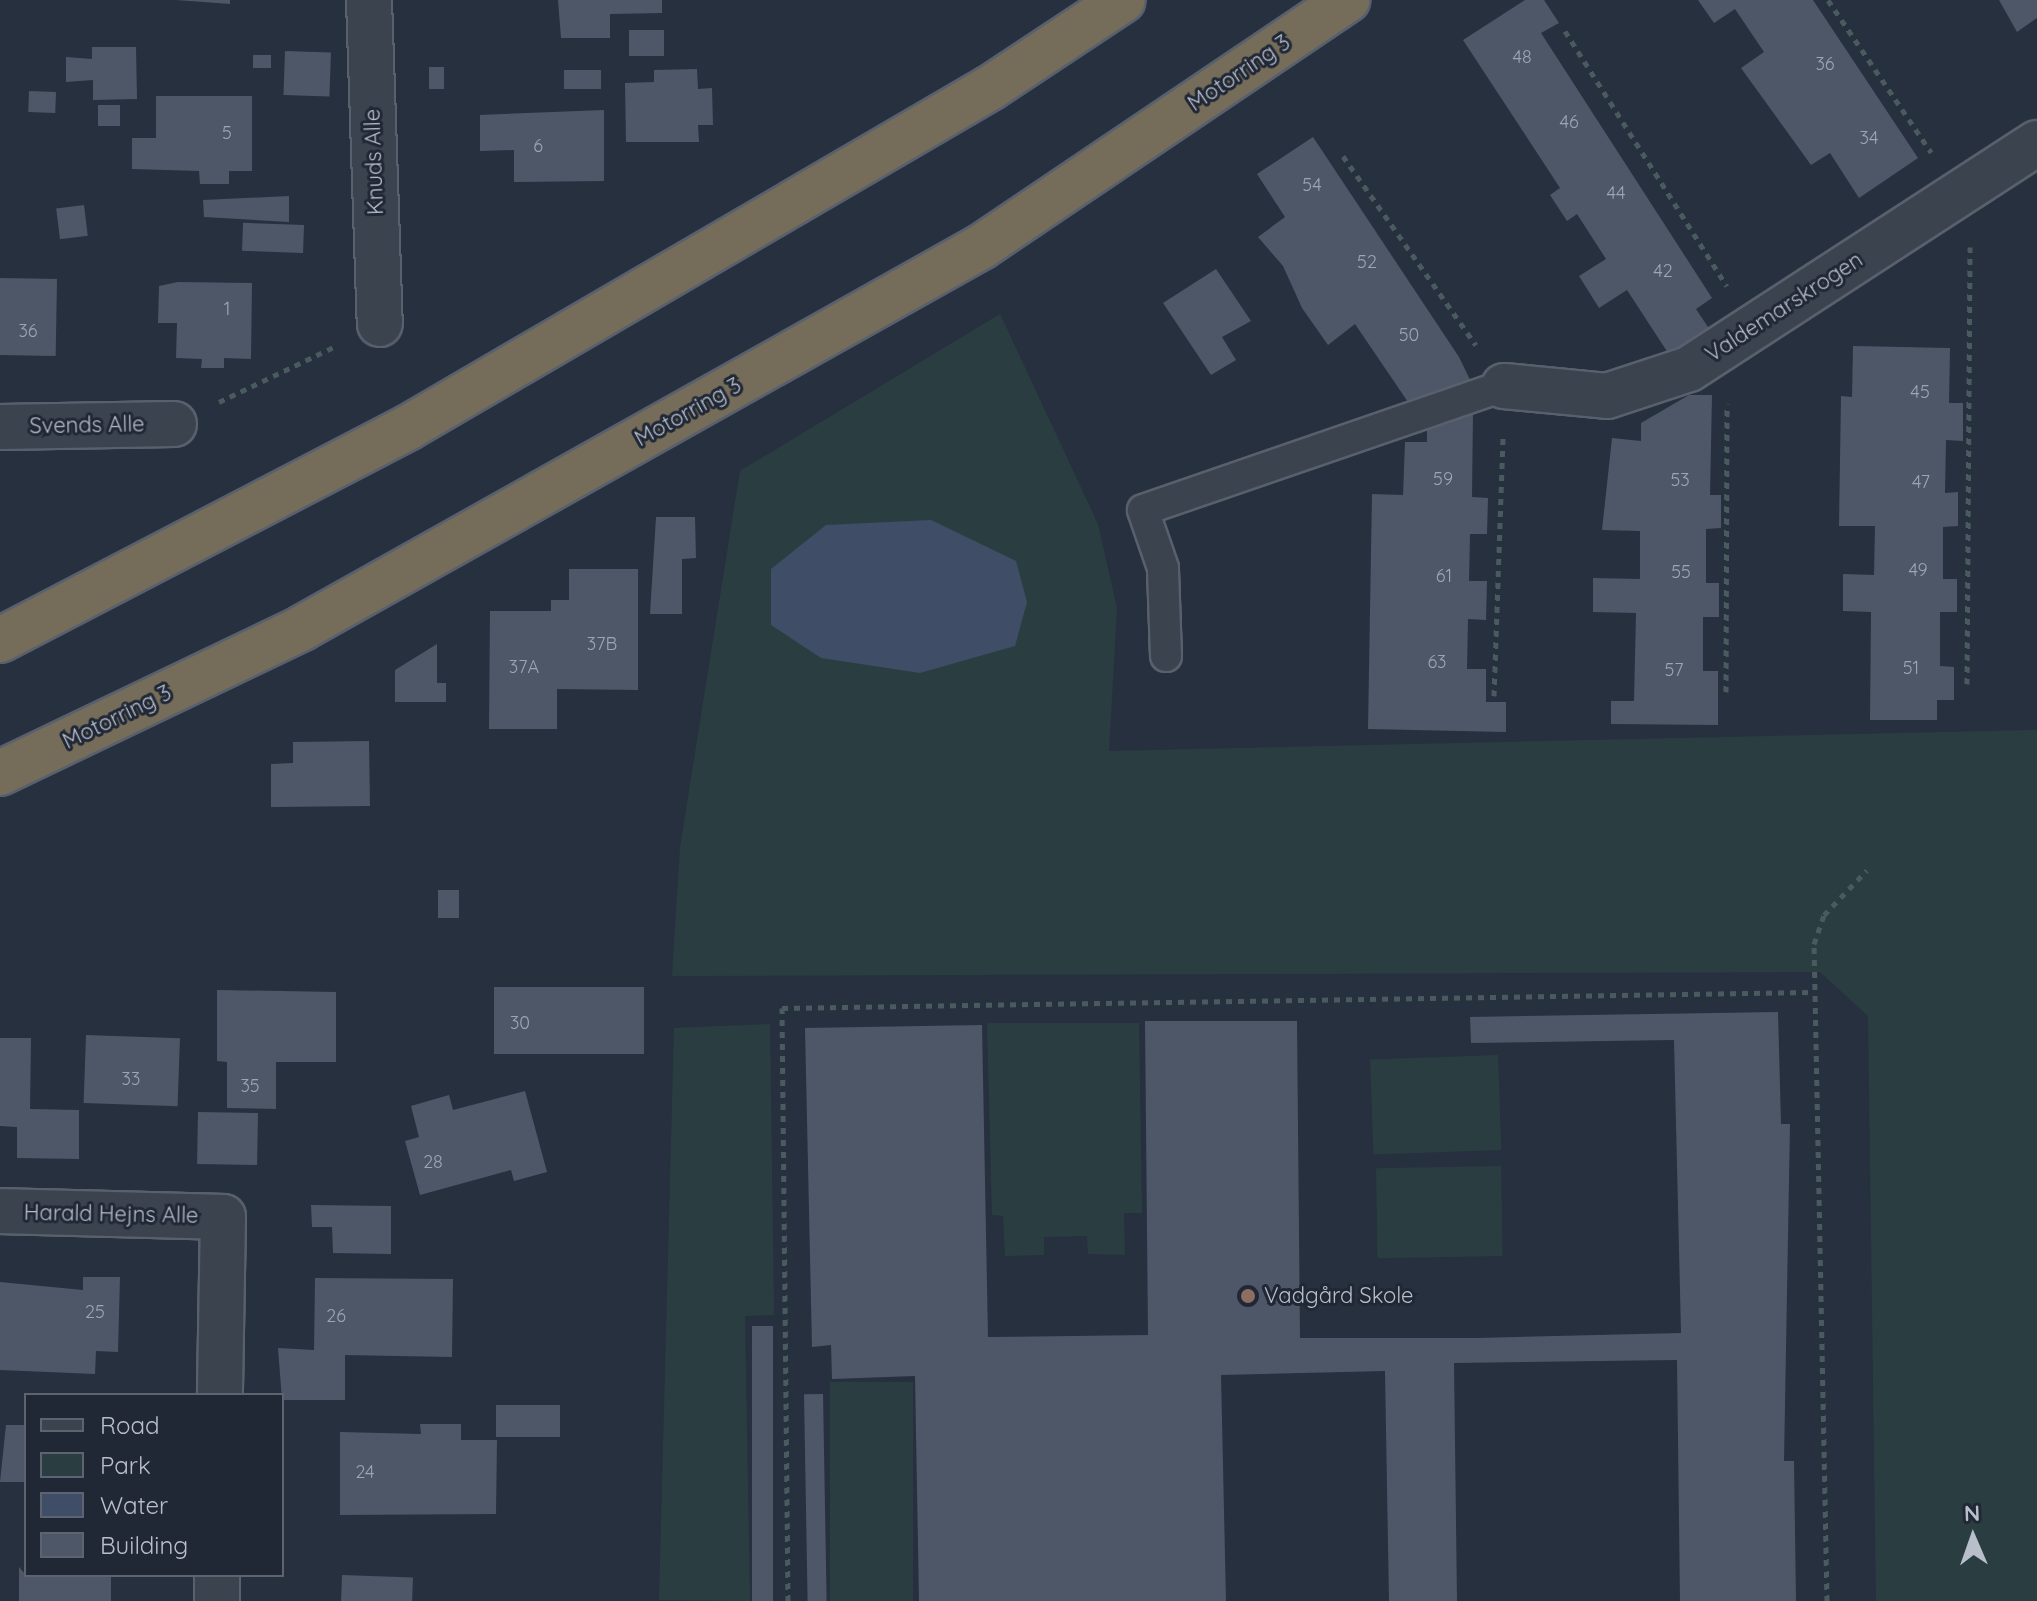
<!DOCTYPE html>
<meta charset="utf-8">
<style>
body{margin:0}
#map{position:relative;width:2037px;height:1601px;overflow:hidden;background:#27303f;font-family:Quicksand,sans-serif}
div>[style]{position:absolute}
.green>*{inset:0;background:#2a3e41;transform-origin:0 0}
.water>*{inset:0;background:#3f4d67}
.building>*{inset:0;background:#4e5768;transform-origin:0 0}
.path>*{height:5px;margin-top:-2.5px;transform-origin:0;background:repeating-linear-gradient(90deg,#4a5b5f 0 6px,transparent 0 12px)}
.roads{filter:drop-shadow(2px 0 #59606d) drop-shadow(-2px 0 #59606d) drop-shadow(0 2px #59606d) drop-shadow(0 -2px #59606d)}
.service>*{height:30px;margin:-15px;padding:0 15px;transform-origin:15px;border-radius:15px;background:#3b434f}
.minor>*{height:44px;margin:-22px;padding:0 22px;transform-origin:22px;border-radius:22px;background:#3b434f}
.motorway>*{height:44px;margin:-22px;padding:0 22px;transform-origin:22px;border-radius:22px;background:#756c59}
.dots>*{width:22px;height:22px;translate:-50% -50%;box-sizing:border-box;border:4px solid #202735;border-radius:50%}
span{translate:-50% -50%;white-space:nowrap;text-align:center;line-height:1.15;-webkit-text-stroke:6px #202735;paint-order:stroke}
.number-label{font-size:18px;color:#9ea4b2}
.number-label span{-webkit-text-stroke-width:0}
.street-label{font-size:22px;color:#b8beca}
.poi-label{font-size:22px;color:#b8beca}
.left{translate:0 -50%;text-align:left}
.legend{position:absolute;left:24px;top:1393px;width:260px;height:184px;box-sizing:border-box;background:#202735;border:2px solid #5d6371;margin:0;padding:10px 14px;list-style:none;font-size:24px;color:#b8beca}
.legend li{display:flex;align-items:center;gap:16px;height:40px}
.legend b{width:40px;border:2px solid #5d6371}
.north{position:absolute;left:1933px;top:1497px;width:80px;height:80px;-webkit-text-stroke:6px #202735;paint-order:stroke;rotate:358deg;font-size:22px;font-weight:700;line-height:32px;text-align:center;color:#b8beca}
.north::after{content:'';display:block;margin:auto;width:28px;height:36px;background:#b8beca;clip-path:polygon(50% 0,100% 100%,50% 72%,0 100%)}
</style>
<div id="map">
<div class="green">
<div style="clip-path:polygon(1000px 314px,1098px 524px,1117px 608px,1109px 751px,2037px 730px,2037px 1601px,1876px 1601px,1868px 1016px,1820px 972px,672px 976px,680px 847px,740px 471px)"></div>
<div style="clip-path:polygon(987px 1023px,1139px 1023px,1142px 1213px,1124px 1213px,1125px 1255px,1088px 1254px,1087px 1236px,1044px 1237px,1044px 1255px,1005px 1256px,1003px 1216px,992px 1215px)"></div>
<div style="clip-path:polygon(770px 1024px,774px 1315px,745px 1316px,750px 1601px,659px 1600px,674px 1028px)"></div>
<div style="left:1498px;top:1055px;width:95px;height:128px;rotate:88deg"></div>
<div style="left:1501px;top:1166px;width:90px;height:125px;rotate:89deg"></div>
<div style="left:830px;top:1382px;width:83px;height:219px"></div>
</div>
<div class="water">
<div style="clip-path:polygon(931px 520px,1016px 561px,1027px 602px,1015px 646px,920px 673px,821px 658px,771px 625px,771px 569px,826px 525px)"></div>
</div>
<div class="building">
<div style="clip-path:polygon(176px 0,230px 0,230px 4px)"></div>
<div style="clip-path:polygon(558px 0,662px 0,662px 13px,610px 14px,610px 38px,561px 38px)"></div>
<div style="clip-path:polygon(1525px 0,1544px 0,1559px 23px,1541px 33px,1712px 298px,1696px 309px,1710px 330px,1670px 356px,1627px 290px,1599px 308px,1579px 276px,1606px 259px,1577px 214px,1567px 221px,1550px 195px,1560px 188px,1463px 40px)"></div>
<div style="clip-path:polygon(1698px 0,1813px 0,1918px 158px,1859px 198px,1830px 153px,1811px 165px,1741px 68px,1764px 52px,1735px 9px,1714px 23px)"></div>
<div style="clip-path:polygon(1999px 0,2037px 0,2037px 18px,2017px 32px)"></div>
<div style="left:629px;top:30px;width:35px;height:26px"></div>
<div style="clip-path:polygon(92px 47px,136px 47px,137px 99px,93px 100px,93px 80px,66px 82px,66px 57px,92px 59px)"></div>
<div style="left:285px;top:51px;width:46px;height:44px;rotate:2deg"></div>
<div style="left:271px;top:55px;width:13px;height:18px;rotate:90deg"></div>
<div style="left:429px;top:67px;width:15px;height:22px"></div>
<div style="clip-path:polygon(697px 69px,698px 89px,712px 88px,713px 125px,698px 125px,699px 142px,626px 142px,625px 83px,654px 82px,654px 70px)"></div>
<div style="left:564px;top:70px;width:37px;height:19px"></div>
<div style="left:29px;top:91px;width:27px;height:21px;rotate:2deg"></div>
<div style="clip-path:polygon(156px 96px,252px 96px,252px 171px,229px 171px,229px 184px,200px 184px,199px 171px,132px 169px,132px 138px,156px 138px)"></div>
<div style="left:98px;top:105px;width:22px;height:21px"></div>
<div style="clip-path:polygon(604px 110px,604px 181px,514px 182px,514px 150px,480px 151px,480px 115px)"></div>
<div style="clip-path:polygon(1313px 137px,1459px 357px,1473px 386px,1410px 405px,1355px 324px,1328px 345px,1302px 308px,1283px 266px,1258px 237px,1285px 217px,1257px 174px)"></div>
<div style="clip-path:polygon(289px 196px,289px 222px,204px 217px,203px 200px)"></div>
<div style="left:84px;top:205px;width:31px;height:28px;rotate:83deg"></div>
<div style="left:304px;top:225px;width:28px;height:61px;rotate:92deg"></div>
<div style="clip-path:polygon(1216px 269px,1251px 321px,1222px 337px,1236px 360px,1211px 375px,1163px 303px)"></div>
<div style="left:0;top:278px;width:57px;height:77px;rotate:1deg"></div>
<div style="clip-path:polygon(178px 282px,252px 283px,251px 359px,224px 358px,224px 368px,201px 368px,202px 359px,176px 358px,177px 323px,158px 323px,159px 286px)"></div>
<div style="clip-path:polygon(1853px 346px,1950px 348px,1949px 403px,1963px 403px,1963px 441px,1946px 440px,1945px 493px,1958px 492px,1958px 526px,1943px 527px,1943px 579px,1957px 579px,1957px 612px,1940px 612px,1940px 666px,1954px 667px,1954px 700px,1937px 700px,1937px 720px,1870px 720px,1871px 612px,1843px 611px,1843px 574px,1874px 575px,1875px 526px,1839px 526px,1841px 396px,1852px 397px)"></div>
<div style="clip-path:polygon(1689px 395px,1712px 395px,1710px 495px,1721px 495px,1721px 528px,1706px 529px,1706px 583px,1719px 583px,1719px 617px,1703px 617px,1703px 671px,1718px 671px,1718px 725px,1611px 724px,1611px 701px,1634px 701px,1636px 613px,1593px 612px,1593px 578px,1640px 579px,1640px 531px,1602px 530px,1612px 438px,1641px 441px,1641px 423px)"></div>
<div style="clip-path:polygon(1473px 412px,1472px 497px,1488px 498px,1487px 534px,1470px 534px,1469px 581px,1487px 581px,1486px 620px,1468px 619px,1467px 669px,1486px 669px,1486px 702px,1506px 702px,1506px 732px,1368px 729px,1372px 494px,1403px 495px,1405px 442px,1427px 442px,1427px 424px)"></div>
<div style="clip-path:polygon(656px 517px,695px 517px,696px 558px,682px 559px,682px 614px,650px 614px)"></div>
<div style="clip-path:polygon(569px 569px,638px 569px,638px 690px,557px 689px,557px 729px,489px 729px,490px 611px,551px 611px,551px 600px,569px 600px)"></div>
<div style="clip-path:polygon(437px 644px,437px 683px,446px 683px,446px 702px,395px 702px,395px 670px)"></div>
<div style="clip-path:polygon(369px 741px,370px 806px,271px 807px,271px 764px,293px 763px,293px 742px)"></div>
<div style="left:459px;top:890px;width:28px;height:21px;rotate:90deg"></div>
<div style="left:644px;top:987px;width:67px;height:150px;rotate:90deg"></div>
<div style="clip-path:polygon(217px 990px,336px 992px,336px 1062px,276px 1062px,276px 1109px,227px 1108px,227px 1062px,217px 1061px)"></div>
<div style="clip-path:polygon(1778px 1012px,1781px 1124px,1790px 1124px,1784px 1461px,1794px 1461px,1796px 1601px,1680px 1601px,1677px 1360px,1454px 1363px,1457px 1601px,1389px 1601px,1385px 1371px,1221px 1375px,1226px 1601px,919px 1601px,915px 1376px,832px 1379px,831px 1345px,812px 1347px,805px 1028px,982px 1025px,988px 1337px,1148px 1335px,1145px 1021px,1297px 1021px,1300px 1338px,1477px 1338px,1681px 1333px,1674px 1040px,1471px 1043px,1470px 1017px)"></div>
<div style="left:86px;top:1035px;width:94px;height:68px;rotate:2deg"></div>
<div style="clip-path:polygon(0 1038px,31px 1038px,30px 1109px,79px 1110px,79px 1159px,17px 1158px,17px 1127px,0 1126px)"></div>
<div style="clip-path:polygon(525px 1091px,547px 1172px,514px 1181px,511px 1170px,420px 1195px,405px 1141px,419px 1137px,411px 1106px,449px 1095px,453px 1110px)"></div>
<div style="left:198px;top:1112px;width:60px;height:52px;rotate:1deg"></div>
<div style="clip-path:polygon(311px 1205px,391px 1206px,391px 1254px,333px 1253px,332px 1227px,312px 1227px)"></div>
<div style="clip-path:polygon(83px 1277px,120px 1277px,118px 1352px,96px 1351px,95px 1374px,0 1370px,0 1282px,83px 1290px)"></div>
<div style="clip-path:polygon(315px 1278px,453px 1279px,452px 1357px,345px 1355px,345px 1400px,282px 1400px,278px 1348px,314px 1350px)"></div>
<div style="left:752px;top:1326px;width:21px;height:275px"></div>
<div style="left:823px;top:1394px;width:207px;height:19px;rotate:89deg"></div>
<div style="left:496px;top:1405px;width:64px;height:32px"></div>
<div style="clip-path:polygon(420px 1424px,461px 1424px,461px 1440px,497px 1440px,496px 1514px,340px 1515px,340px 1432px,421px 1434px)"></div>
<div style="clip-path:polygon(6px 1425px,26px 1425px,26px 1482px,0 1482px)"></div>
<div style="clip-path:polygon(19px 1567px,26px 1575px,111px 1575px,111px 1601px,19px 1601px)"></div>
<div style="left:342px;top:1575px;width:71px;height:26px;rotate:2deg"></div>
</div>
<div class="path">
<div style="left:1828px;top:0;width:184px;rotate:55.9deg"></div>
<div style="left:1565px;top:31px;width:302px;rotate:57.6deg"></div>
<div style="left:1343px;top:156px;width:231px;rotate:54.9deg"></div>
<div style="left:219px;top:402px;width:130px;rotate:-25.6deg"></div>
<div style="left:1967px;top:684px;width:437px;rotate:-89.6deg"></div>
<div style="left:1726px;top:692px;width:288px;rotate:-89.8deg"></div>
<div style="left:1494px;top:696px;width:258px;rotate:-88deg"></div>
<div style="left:788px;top:1601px;width:593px;rotate:-90.58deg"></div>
<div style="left:782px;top:1008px;width:1032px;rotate:-0.89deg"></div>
<div style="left:1827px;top:1601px;width:657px;rotate:-91.13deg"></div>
<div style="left:1814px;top:944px;width:31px;rotate:-71deg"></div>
<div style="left:1824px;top:915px;width:62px;rotate:-46.3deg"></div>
</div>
<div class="roads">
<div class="service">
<div style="left:1166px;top:656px;width:88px;rotate:-92deg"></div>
<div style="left:1163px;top:568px;width:61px;rotate:-109deg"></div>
<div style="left:1143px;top:510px;width:382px;rotate:-19deg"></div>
</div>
<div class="minor">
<div style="left:369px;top:0;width:324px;rotate:88.1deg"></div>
<div style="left:1504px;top:386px;width:103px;rotate:5.5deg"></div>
<div style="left:1607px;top:396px;width:86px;rotate:-18.2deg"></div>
<div style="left:1689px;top:369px;width:415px;rotate:-33deg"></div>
<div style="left:0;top:427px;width:174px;rotate:-1deg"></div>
<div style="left:0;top:1211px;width:223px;rotate:1.5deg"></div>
<div style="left:223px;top:1217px;width:178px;rotate:91deg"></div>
<div style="left:217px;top:1601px;width:26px;rotate:-90deg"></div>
</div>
<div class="motorway">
<div style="left:0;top:640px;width:461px;rotate:-27.5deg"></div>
<div style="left:409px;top:427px;width:673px;rotate:-30.26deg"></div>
<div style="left:990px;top:88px;width:159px;rotate:-33.5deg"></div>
<div style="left:0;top:773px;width:335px;rotate:-25.6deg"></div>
<div style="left:302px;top:628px;width:779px;rotate:-29.3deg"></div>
<div style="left:981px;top:247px;width:442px;rotate:-34deg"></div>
</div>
</div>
<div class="dots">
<div style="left:1248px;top:1296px;background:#8d6e63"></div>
</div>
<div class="number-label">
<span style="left:1522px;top:57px">48</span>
<span style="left:1825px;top:64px">36</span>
<span style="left:1569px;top:122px">46</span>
<span style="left:227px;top:133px">5</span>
<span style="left:1869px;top:138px">34</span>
<span style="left:538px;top:146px">6</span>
<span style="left:1312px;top:185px">54</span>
<span style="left:1616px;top:193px">44</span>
<span style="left:1367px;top:262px">52</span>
<span style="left:1663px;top:271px">42</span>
<span style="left:227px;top:309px">1</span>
<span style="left:28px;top:331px">36</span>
<span style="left:1409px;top:335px">50</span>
<span style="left:1920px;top:392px">45</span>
<span style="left:1443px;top:479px">59</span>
<span style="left:1680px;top:480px">53</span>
<span style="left:1921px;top:482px">47</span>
<span style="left:1918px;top:570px">49</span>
<span style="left:1681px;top:572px">55</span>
<span style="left:1444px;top:576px">61</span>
<span style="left:602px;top:644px">37B</span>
<span style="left:1437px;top:662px">63</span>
<span style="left:524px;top:667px">37A</span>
<span style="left:1911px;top:668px">51</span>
<span style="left:1674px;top:670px">57</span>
<span style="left:520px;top:1023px">30</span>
<span style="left:131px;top:1079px">33</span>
<span style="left:250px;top:1086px">35</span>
<span style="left:433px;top:1162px">28</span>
<span style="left:95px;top:1312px">25</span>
<span style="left:336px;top:1316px">26</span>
<span style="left:365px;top:1472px">24</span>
</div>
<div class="street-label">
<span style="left:1239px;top:73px;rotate:-34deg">Motorring 3</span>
<span style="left:374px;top:162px;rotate:-92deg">Knuds Alle</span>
<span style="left:1784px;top:307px;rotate:-33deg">Valdemarskrogen</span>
<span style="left:688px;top:412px;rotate:-29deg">Motorring 3</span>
<span style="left:87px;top:425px;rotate:-1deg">Svends Alle</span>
<span style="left:117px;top:717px;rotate:-26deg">Motorring 3</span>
<span style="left:111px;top:1214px;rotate:1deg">Harald Hejns Alle</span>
</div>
<div class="poi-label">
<span class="left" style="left:1264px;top:1296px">Vadgård Skole</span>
</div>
<ul class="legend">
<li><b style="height:10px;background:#3b434f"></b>Road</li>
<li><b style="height:22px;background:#2a3e41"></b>Park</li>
<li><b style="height:22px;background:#3f4d67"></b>Water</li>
<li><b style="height:22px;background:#4e5768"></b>Building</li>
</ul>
<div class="north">N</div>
</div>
